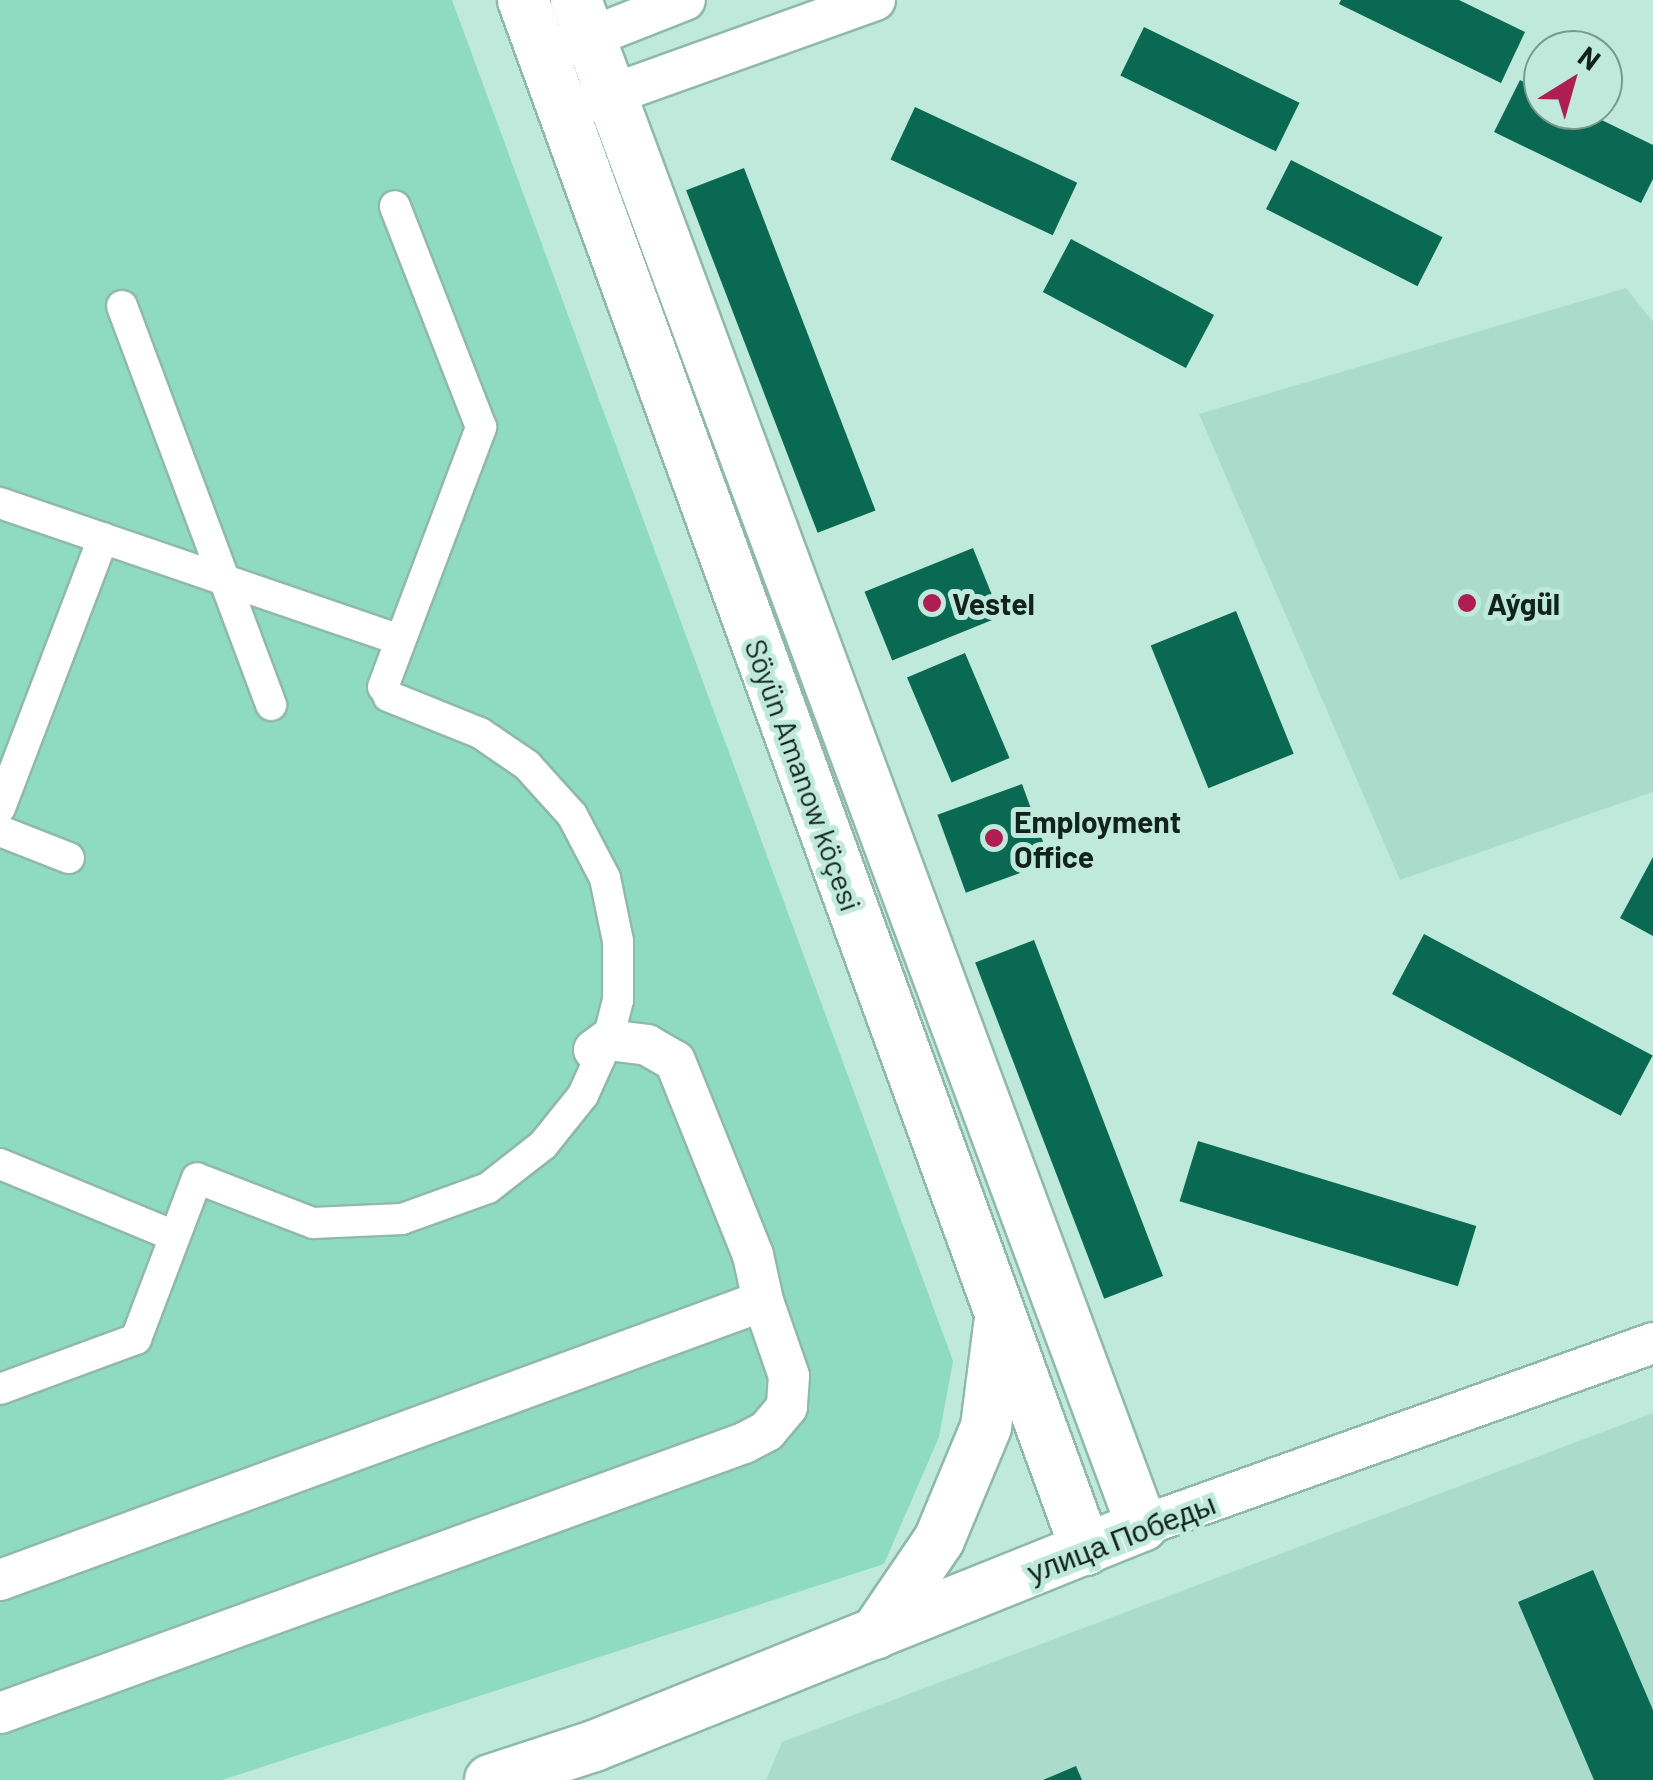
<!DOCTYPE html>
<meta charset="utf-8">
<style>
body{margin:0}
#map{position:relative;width:1653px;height:1780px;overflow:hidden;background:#bfe9da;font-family:Barlow,sans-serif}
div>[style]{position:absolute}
.built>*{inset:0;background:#abdccb}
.green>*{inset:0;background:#8fdbc1}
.building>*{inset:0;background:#0a6952;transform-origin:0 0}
.roads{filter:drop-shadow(2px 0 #90b9ab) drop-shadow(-2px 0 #90b9ab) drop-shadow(0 2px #90b9ab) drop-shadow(0 -2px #90b9ab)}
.pedestrian>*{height:30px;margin:-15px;padding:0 15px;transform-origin:15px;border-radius:15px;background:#fff}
.minor>*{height:40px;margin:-20px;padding:0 20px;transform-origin:20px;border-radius:20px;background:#fff}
.tertiary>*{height:50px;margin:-25px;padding:0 25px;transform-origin:25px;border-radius:25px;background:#fff}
.dots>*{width:28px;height:28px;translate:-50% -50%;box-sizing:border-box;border:5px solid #bfe9da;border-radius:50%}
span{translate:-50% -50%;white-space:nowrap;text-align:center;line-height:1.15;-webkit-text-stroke:10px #bfe9da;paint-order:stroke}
.poi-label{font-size:30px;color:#12221d;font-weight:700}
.left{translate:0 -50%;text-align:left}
.street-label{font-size:30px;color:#12221d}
.north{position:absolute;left:1523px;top:30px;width:100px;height:100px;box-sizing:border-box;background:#bfe9da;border:2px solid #7a998e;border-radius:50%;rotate:37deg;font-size:28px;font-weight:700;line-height:40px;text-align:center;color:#12221d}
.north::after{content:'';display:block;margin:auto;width:35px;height:45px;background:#af1e51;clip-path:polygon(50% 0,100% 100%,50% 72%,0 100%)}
</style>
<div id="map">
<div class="built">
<div style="clip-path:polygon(1626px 288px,1653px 322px,1653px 792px,1400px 880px,1199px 414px)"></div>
<div style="clip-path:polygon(1653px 1413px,1653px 1780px,766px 1780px,782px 1742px)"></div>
</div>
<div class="green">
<div style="clip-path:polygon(0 0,452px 0,953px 1361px,939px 1437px,884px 1564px,222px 1780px,0 1780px)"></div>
</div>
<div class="building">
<div style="clip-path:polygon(1341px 0,1459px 0,1525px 32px,1501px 83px,1339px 4px)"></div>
<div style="left:1144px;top:27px;width:173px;height:54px;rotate:26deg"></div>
<div style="clip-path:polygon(1520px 80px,1543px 92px,1543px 110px,1581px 110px,1653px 145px,1653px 179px,1641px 203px,1494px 132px)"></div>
<div style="left:915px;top:107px;width:179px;height:58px;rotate:25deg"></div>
<div style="left:1291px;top:160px;width:170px;height:55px;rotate:27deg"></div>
<div style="left:744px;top:168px;width:367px;height:62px;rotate:69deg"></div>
<div style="left:1071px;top:239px;width:162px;height:60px;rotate:28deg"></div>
<div style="left:973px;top:548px;width:74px;height:117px;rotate:68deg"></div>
<div style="left:1236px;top:611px;width:154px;height:92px;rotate:68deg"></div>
<div style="left:965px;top:653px;width:114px;height:63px;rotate:67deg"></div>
<div style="left:1022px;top:784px;width:83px;height:90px;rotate:70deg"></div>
<div style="clip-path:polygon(1653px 857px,1653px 936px,1620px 918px)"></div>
<div style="left:1424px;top:934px;width:259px;height:68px;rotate:28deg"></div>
<div style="left:1034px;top:940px;width:360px;height:63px;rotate:69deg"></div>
<div style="left:1198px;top:1141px;width:291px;height:63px;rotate:17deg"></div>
<div style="clip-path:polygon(1593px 1570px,1653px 1710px,1653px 1780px,1594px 1780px,1518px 1602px)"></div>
<div style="clip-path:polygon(1076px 1766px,1082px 1780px,1043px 1780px)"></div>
</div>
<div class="roads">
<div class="pedestrian">
<div style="left:122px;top:306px;width:426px;rotate:69.5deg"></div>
<div style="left:0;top:503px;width:423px;rotate:18.9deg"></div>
<div style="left:383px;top:687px;width:278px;rotate:-69.3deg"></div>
<div style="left:481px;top:427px;width:237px;rotate:-111.3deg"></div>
<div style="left:0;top:808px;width:289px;rotate:-69.1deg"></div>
<div style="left:0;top:831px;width:74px;rotate:21.4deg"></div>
<div style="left:0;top:1164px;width:189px;rotate:22.4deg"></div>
<div style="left:204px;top:1181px;width:117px;rotate:21.1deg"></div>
<div style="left:313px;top:1223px;width:89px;rotate:-2.6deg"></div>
<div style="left:402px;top:1219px;width:91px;rotate:-19.8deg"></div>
<div style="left:488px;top:1188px;width:70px;rotate:-38deg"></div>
<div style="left:543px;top:1145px;width:64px;rotate:-51.3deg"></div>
<div style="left:583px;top:1095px;width:60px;rotate:-65.6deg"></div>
<div style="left:608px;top:1040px;width:41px;rotate:-76deg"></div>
<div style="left:618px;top:1000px;width:59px;rotate:-90deg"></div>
<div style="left:618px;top:941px;width:64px;rotate:-101.7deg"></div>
<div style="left:605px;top:878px;width:71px;rotate:-117.6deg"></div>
<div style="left:572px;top:815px;width:67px;rotate:-132deg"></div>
<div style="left:527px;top:765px;width:57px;rotate:-145.8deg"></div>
<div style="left:480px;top:733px;width:99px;rotate:-158.1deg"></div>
<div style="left:0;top:1389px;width:145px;rotate:-20.2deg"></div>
<div style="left:136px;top:1339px;width:172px;rotate:-69.2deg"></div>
</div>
<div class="minor">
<div style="left:563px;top:48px;width:131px;rotate:-21.5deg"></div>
<div style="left:585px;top:104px;width:308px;rotate:-19.7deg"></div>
<div style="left:594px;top:1050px;width:17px;rotate:-36deg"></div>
<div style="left:608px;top:1040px;width:39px;rotate:7deg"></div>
<div style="left:647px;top:1045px;width:32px;rotate:30deg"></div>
<div style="left:675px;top:1061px;width:209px;rotate:68.1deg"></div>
<div style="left:753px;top:1255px;width:47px;rotate:77.7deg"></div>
<div style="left:1142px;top:1526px;width:543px;rotate:-19.7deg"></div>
<div style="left:0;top:1580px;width:812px;rotate:-20.09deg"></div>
<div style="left:763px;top:1301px;width:79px;rotate:70.9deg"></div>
<div style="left:789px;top:1376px;width:31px;rotate:94deg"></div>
<div style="left:787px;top:1407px;width:31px;rotate:130deg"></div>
<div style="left:767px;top:1431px;width:26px;rotate:152deg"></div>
<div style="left:744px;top:1443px;width:791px;rotate:160.05deg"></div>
</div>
<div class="tertiary">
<div style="left:523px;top:0;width:1649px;rotate:70.04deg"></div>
<div style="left:875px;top:1634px;width:114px;rotate:-55.8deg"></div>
<div style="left:939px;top:1540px;width:122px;rotate:-67.4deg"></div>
<div style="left:986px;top:1427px;width:103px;rotate:-82.7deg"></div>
<div style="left:490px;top:1780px;width:109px;rotate:-18.1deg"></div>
<div style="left:594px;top:1746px;width:591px;rotate:-21.87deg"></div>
<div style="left:1142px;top:1526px;width:1628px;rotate:-110.35deg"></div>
</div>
</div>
<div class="dots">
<div style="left:932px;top:603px;background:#af1e51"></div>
<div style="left:1467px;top:603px;background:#af1e51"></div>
<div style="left:994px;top:838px;background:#af1e51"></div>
</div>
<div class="poi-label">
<span class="left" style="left:952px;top:603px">Vestel</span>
<span class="left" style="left:1487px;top:603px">Aýgül</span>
<span class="left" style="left:1014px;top:838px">Employment<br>Office</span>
</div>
<div class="street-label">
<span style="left:804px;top:775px;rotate:70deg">Söyün Amanow köçesi</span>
<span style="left:1121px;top:1537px;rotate:-21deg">улица Победы</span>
</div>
<div class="north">N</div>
</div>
